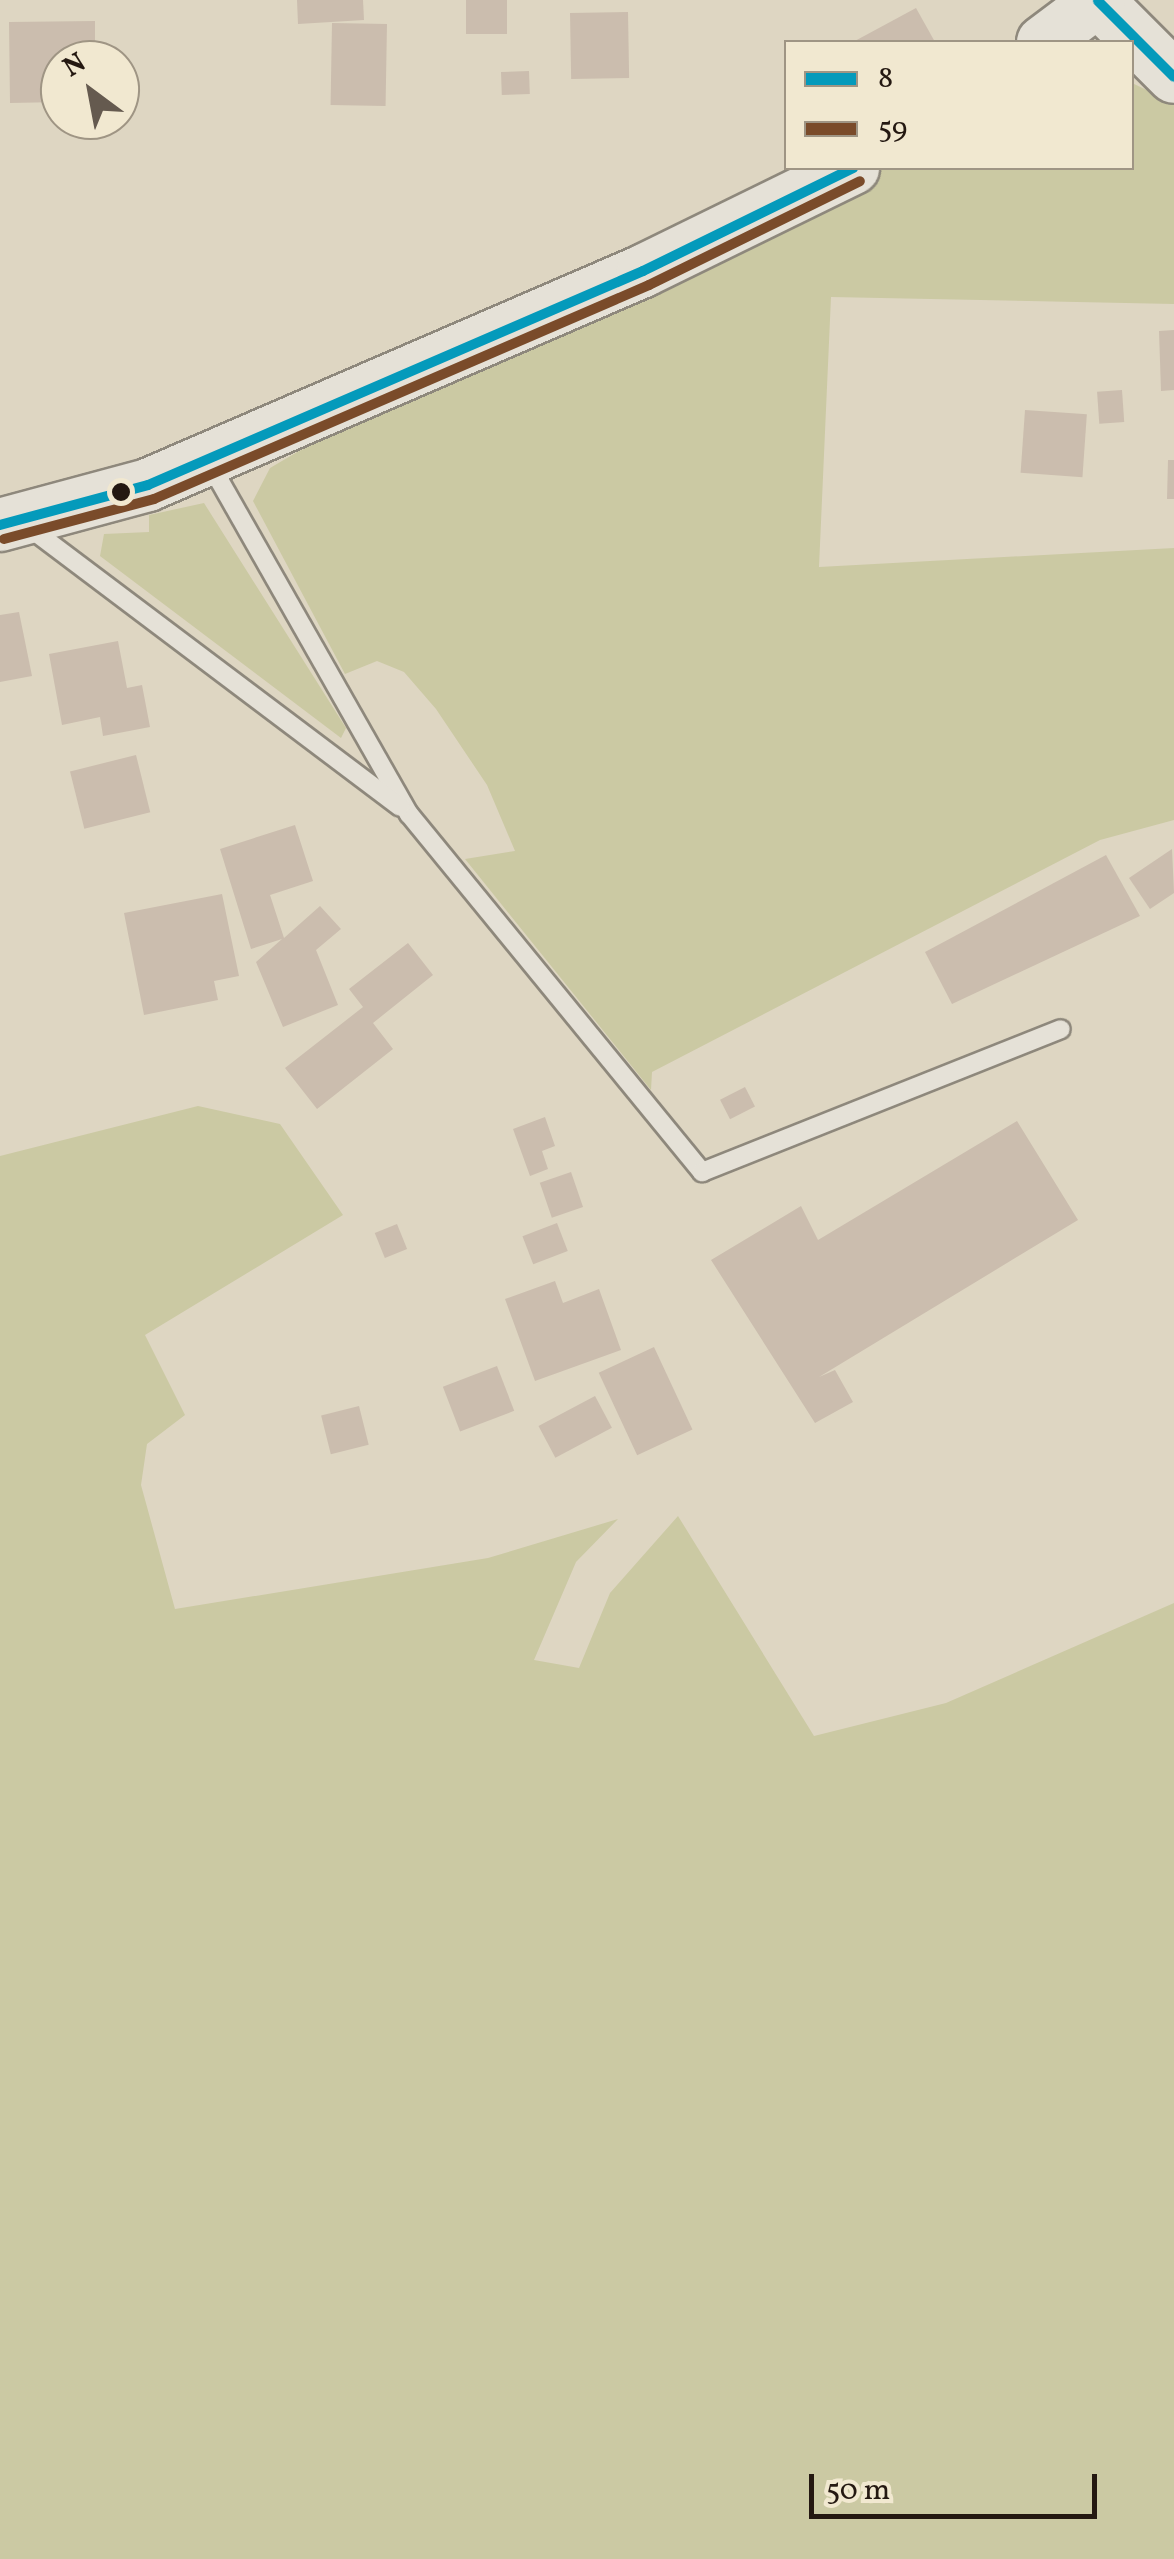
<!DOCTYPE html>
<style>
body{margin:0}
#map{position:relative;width:1174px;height:2559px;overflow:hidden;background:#ded6c2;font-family:Vollkorn,serif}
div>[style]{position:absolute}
.green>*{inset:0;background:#cbc9a3}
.building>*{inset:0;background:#cbbdae;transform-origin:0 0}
.roads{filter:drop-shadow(2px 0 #8e887c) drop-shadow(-2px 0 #8e887c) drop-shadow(0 2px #8e887c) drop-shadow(0 -2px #8e887c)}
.lane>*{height:18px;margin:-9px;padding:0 9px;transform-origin:9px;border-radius:9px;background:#e5e1d7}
.secondary>*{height:52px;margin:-26px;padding:0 26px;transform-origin:26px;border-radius:26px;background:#e5e1d7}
.bus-1>*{height:10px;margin:-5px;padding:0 5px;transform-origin:5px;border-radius:5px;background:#049abb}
.bus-2>*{height:10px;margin:-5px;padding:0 5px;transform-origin:5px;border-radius:5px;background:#7a4b2a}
.dots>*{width:28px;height:28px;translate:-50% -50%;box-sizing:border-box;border:5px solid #f1e8d0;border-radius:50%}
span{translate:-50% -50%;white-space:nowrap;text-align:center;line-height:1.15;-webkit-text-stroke:9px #f1e8d0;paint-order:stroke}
.legend{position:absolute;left:784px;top:40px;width:350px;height:130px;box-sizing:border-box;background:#f1e8d0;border:2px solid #9f9584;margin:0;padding:12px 18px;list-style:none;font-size:30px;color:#241811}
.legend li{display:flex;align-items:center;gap:20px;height:50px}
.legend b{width:50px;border:2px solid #9f9584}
.north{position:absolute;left:40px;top:40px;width:100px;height:100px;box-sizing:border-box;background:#f1e8d0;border:2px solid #9f9584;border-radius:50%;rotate:328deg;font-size:28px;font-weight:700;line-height:40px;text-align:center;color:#241811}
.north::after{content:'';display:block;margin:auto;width:35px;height:45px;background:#655a4f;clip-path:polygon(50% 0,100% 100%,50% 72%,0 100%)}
.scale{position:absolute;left:809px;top:2474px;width:288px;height:45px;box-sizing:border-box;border:5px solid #241811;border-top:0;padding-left:12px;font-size:30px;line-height:35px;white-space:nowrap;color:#241811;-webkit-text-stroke:8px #f1e8d0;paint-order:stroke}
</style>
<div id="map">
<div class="green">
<div style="clip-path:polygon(1132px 83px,1174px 103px,1174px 304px,831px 297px,819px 567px,1174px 548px,1174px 820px,1100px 840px,652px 1072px,651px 1090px,465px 859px,515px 851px,487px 785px,436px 709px,404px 672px,377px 661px,345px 674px,253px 501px,270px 468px,299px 451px,668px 280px,884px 168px,1132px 168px)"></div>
<div style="clip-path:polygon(204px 503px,346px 728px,341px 738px,100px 556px,104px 534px,149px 532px,149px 515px)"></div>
<div style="clip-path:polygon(198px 1106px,280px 1124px,343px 1215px,145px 1335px,185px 1415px,147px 1444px,141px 1485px,175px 1609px,488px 1558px,618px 1519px,576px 1562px,534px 1660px,579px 1668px,610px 1593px,678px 1516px,814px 1736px,946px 1703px,1174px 1603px,1174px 2559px,0 2559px,0 1156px)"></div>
</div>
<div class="building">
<div style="clip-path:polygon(297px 0,363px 0,364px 20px,298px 24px)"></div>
<div style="left:466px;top:0;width:41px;height:34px"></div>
<div style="clip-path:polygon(916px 8px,935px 42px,853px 42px)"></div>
<div style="left:628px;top:12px;width:66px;height:58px;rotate:89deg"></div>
<div style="clip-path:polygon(95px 21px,95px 60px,60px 60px,60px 102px,10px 103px,9px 22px)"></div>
<div style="left:332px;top:23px;width:55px;height:82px;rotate:1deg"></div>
<div style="left:529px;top:71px;width:23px;height:28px;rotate:88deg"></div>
<div style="clip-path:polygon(1174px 330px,1174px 390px,1161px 391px,1159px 331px)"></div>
<div style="left:1122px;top:390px;width:32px;height:25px;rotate:86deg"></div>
<div style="left:1025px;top:410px;width:62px;height:63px;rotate:4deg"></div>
<div style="clip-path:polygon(1168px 460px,1174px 460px,1174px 499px,1167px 499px)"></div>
<div style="clip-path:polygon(19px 612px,32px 676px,0 682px,0 615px)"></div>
<div style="clip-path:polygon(118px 641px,127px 688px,142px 685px,150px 727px,103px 736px,100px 717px,62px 725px,49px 654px)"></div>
<div style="left:136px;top:755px;width:59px;height:68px;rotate:76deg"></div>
<div style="clip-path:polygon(295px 825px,313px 881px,270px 895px,284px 938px,320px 906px,341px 929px,316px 950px,338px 1005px,283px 1027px,256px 962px,282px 939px,251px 949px,220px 849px)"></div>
<div style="clip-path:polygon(1172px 849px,1174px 893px,1150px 909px,1129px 878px)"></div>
<div style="clip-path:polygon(1106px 855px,1140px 916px,952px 1004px,925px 952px)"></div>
<div style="clip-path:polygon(222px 894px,239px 976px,214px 981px,218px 1000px,144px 1015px,124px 913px)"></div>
<div style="clip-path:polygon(408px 943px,433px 975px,373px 1023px,393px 1049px,317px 1109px,285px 1068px,363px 1007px,349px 989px)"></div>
<div style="left:745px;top:1087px;width:22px;height:28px;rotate:63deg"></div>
<div style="clip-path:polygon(545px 1117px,555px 1146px,542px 1151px,548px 1169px,530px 1176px,513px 1129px)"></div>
<div style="clip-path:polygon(1017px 1121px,1078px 1220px,819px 1377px,835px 1370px,853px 1402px,815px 1423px,711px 1260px,801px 1206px,818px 1240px)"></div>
<div style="left:571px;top:1172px;width:37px;height:33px;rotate:71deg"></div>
<div style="left:557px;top:1223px;width:30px;height:37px;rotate:69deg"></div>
<div style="left:397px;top:1224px;width:27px;height:24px;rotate:68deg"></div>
<div style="clip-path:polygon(555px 1281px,563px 1303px,599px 1289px,621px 1350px,535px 1381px,505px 1299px)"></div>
<div style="left:654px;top:1347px;width:91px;height:61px;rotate:65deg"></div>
<div style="left:497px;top:1366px;width:48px;height:58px;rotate:69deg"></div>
<div style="left:595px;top:1396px;width:36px;height:64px;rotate:62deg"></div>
<div style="left:359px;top:1406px;width:40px;height:39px;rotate:76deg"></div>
</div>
<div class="roads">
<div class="lane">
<div style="left:210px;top:464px;width:403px;rotate:60.4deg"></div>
<div style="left:409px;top:814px;width:463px;rotate:50.7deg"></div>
<div style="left:702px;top:1172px;width:386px;rotate:-21.7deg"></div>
<div style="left:30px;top:528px;width:463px;rotate:37deg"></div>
</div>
<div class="secondary">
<div style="left:1098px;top:1px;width:107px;rotate:45deg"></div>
<div style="left:1043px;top:42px;width:70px;rotate:-36.9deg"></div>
<div style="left:0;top:525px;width:153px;rotate:-15.1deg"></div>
<div style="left:148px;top:485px;width:539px;rotate:-23.38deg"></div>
<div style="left:643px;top:271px;width:234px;rotate:-26.1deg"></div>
</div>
</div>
<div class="bus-1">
<div style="left:1098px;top:1px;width:107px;rotate:45deg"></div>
<div style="left:0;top:525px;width:153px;rotate:-15.1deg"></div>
<div style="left:148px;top:485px;width:539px;rotate:-23.38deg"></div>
<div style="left:643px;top:271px;width:234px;rotate:-26.1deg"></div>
</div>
<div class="bus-2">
<div style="left:4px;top:539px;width:155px;rotate:-14.9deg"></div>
<div style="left:154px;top:499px;width:539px;rotate:-23.38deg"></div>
<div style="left:649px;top:285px;width:235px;rotate:-26.2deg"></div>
</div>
<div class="dots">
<div style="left:121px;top:492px;background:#241811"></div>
</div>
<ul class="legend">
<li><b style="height:12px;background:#049abb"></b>8</li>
<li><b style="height:12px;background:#7a4b2a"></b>59</li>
</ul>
<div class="north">N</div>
<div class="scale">50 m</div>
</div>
